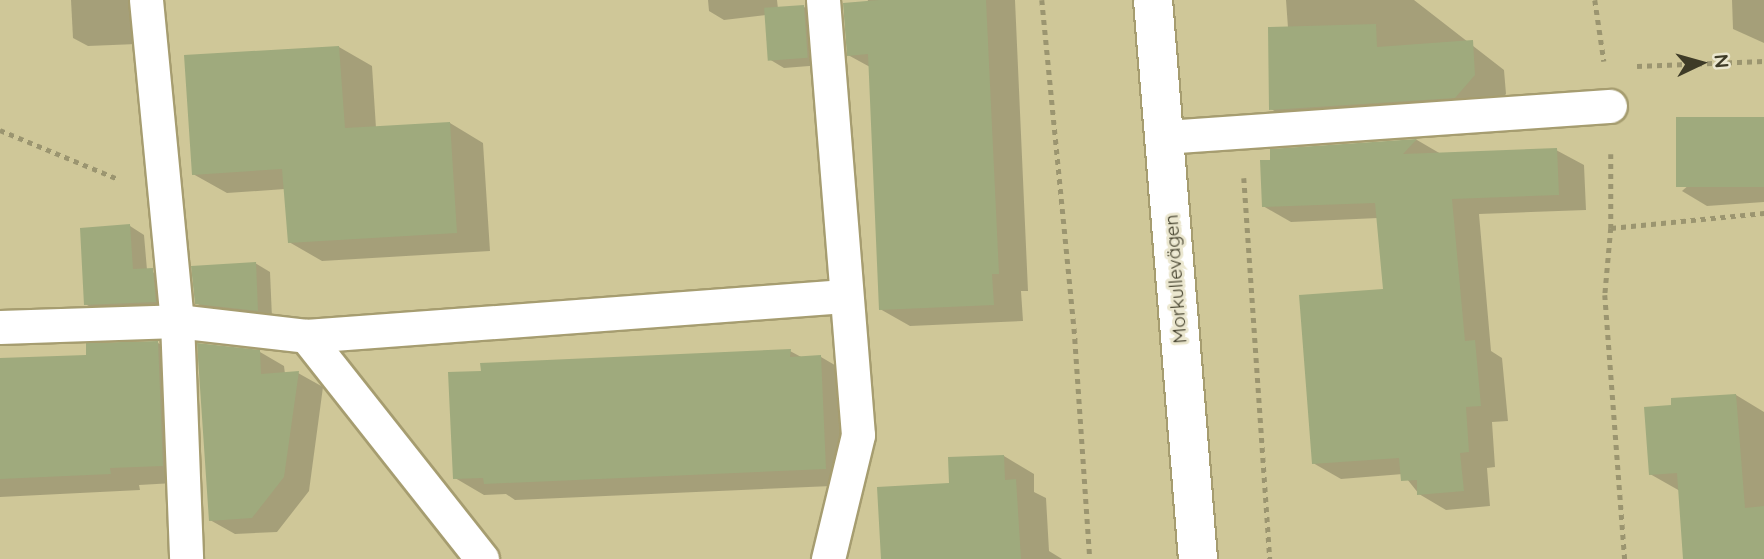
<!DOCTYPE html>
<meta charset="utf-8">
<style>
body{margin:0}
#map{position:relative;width:1764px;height:559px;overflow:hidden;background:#cfc798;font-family:Quicksand,sans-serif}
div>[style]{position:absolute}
.shadow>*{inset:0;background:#0003}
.building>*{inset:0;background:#9faa7d;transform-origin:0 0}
.path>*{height:4.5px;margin-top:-2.25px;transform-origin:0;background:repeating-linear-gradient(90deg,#9b9570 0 5px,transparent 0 10px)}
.roads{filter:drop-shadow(2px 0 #a69d70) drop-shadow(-2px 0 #a69d70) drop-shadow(0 2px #a69d70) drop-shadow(0 -2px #a69d70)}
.lane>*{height:33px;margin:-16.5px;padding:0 16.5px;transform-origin:16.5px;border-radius:16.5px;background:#fff}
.street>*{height:38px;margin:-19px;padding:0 19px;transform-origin:19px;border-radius:19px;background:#fff}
span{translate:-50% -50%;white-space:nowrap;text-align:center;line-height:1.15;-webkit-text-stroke:6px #ebe7cf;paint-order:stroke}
.street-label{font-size:19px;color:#3e3b27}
.north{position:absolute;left:1666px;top:28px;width:70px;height:70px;-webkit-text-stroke:5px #ebe7cf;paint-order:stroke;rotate:85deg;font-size:19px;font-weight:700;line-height:28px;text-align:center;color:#3e3b27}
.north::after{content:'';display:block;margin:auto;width:24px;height:32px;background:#3e3b27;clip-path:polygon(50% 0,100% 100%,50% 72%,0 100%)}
</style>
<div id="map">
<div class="shadow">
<div style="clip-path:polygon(71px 0,135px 0,137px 44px,88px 46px,73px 38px)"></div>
<div style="clip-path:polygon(708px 0,777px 0,778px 9px,804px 7px,818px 15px,822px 65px,784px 68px,769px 59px,766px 15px,724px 20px,709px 11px)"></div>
<div style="clip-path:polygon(868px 0,1015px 0,1028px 291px,1021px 291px,1023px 321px,910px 326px,880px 309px,870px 67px,848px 55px)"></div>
<div style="clip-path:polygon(1286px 0,1414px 0,1504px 70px,1506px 94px,1487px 115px,1302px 127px,1271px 109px,1288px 28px)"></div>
<div style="clip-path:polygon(1732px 0,1764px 0,1764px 43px,1733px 29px)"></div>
<div style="clip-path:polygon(339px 47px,372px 66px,376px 128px,450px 123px,483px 143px,490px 251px,322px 261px,289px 242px,285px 189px,227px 193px,193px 174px)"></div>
<div style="clip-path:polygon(1764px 119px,1764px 202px,1707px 206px,1682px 191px)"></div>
<div style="clip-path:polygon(1417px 140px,1441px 154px,1556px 150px,1584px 165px,1586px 210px,1479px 214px,1491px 351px,1502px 358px,1508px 421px,1492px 422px,1495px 467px,1487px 468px,1490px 506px,1446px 510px,1419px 494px,1403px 474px,1341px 479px,1313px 463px,1385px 290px,1378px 218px,1291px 222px,1263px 206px,1272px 151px)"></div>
<div style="clip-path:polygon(130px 226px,144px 235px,147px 270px,167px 278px,170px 310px,100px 312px,85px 304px)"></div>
<div style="clip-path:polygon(255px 263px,270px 272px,272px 318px,211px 311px,196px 303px)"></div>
<div style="clip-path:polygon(158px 343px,188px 360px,192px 482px,139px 485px,140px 490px,0 497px,0 360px,88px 356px)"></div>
<div style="clip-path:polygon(790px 351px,803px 358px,821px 357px,850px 374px,855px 485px,515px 500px,506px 494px,484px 495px,455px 478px,483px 372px)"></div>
<div style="clip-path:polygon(260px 352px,284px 366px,285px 374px,298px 373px,323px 387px,309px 491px,277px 532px,235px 534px,210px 520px)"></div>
<div style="clip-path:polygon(1736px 395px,1764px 412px,1764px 559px,1685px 559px,1680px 491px,1650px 474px)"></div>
<div style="clip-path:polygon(1004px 456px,1034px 474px,1034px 492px,1046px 498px,1049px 551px,1062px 559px,882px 559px,951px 485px)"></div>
</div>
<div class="building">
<div style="clip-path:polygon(879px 0,986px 0,999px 274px,992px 274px,994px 305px,879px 310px,868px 54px,847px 56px,843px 3px)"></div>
<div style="left:804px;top:5px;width:53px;height:40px;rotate:86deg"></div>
<div style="clip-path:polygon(1376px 24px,1377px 47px,1473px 40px,1475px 75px,1455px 98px,1269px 110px,1268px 27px)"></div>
<div style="clip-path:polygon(339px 46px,345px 128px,450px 122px,457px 233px,288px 243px,282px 169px,192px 175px,184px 55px)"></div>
<div style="left:1764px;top:117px;width:70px;height:88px;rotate:90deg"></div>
<div style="clip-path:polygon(1417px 139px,1403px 154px,1557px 148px,1559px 195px,1452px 199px,1465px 341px,1475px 340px,1481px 406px,1466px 407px,1469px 452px,1460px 453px,1464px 491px,1417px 495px,1417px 480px,1401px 481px,1399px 458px,1312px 464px,1299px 295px,1383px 289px,1375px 203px,1262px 207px,1260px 160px,1270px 160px,1270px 149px)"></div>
<div style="clip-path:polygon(130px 224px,133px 269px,153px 268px,156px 302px,84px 305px,80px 228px)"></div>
<div style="clip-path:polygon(256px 262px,258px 311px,195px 304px,191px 266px)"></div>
<div style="clip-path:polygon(158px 341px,163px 466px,110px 468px,111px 474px,0 479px,0 358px,86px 355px,86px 343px)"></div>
<div style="clip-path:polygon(197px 343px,260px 350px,261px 374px,299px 371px,284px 477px,252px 518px,209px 521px)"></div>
<div style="clip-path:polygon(791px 349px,790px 357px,821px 355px,826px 469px,484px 484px,483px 478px,453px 479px,448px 372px,481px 371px,480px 363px)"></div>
<div style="clip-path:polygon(1736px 394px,1745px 508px,1764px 506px,1764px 559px,1683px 559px,1677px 473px,1649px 475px,1644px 407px,1671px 405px,1671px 398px)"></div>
<div style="clip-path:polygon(1004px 455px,1005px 480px,1016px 479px,1021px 559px,881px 559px,877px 487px,949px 483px,948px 457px)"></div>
</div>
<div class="path">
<div style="left:1042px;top:0;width:341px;rotate:84.4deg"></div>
<div style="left:1075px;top:339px;width:221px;rotate:86.1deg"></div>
<div style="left:1595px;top:0;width:62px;rotate:81.6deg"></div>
<div style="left:1637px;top:66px;width:127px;rotate:-2.3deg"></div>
<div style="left:0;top:130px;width:126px;rotate:22.5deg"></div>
<div style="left:1611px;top:154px;width:74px;rotate:90deg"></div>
<div style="left:1611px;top:228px;width:154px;rotate:-5.6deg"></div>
<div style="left:1244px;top:178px;width:382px;rotate:86.1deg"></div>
<div style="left:1611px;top:228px;width:67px;rotate:95.1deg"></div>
<div style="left:1605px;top:295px;width:265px;rotate:85.7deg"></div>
</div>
<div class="roads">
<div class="lane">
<div style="left:146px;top:0;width:322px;rotate:84.5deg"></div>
<div style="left:177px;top:321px;width:238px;rotate:87.8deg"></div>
<div style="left:823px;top:0;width:436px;rotate:85.4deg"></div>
<div style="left:858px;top:435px;width:128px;rotate:103.6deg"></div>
<div style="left:1165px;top:137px;width:446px;rotate:-4deg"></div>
<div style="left:0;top:327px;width:177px;rotate:-1.9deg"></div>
<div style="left:177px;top:321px;width:130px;rotate:6.6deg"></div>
<div style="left:306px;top:336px;width:540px;rotate:-4.24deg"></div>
<div style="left:306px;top:336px;width:284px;rotate:51.7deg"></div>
</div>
<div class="street">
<div style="left:1153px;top:0;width:561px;rotate:85.4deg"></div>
</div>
</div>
<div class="street-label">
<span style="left:1176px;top:279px;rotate:-94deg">Morkullevägen</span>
</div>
<div class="north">N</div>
</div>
